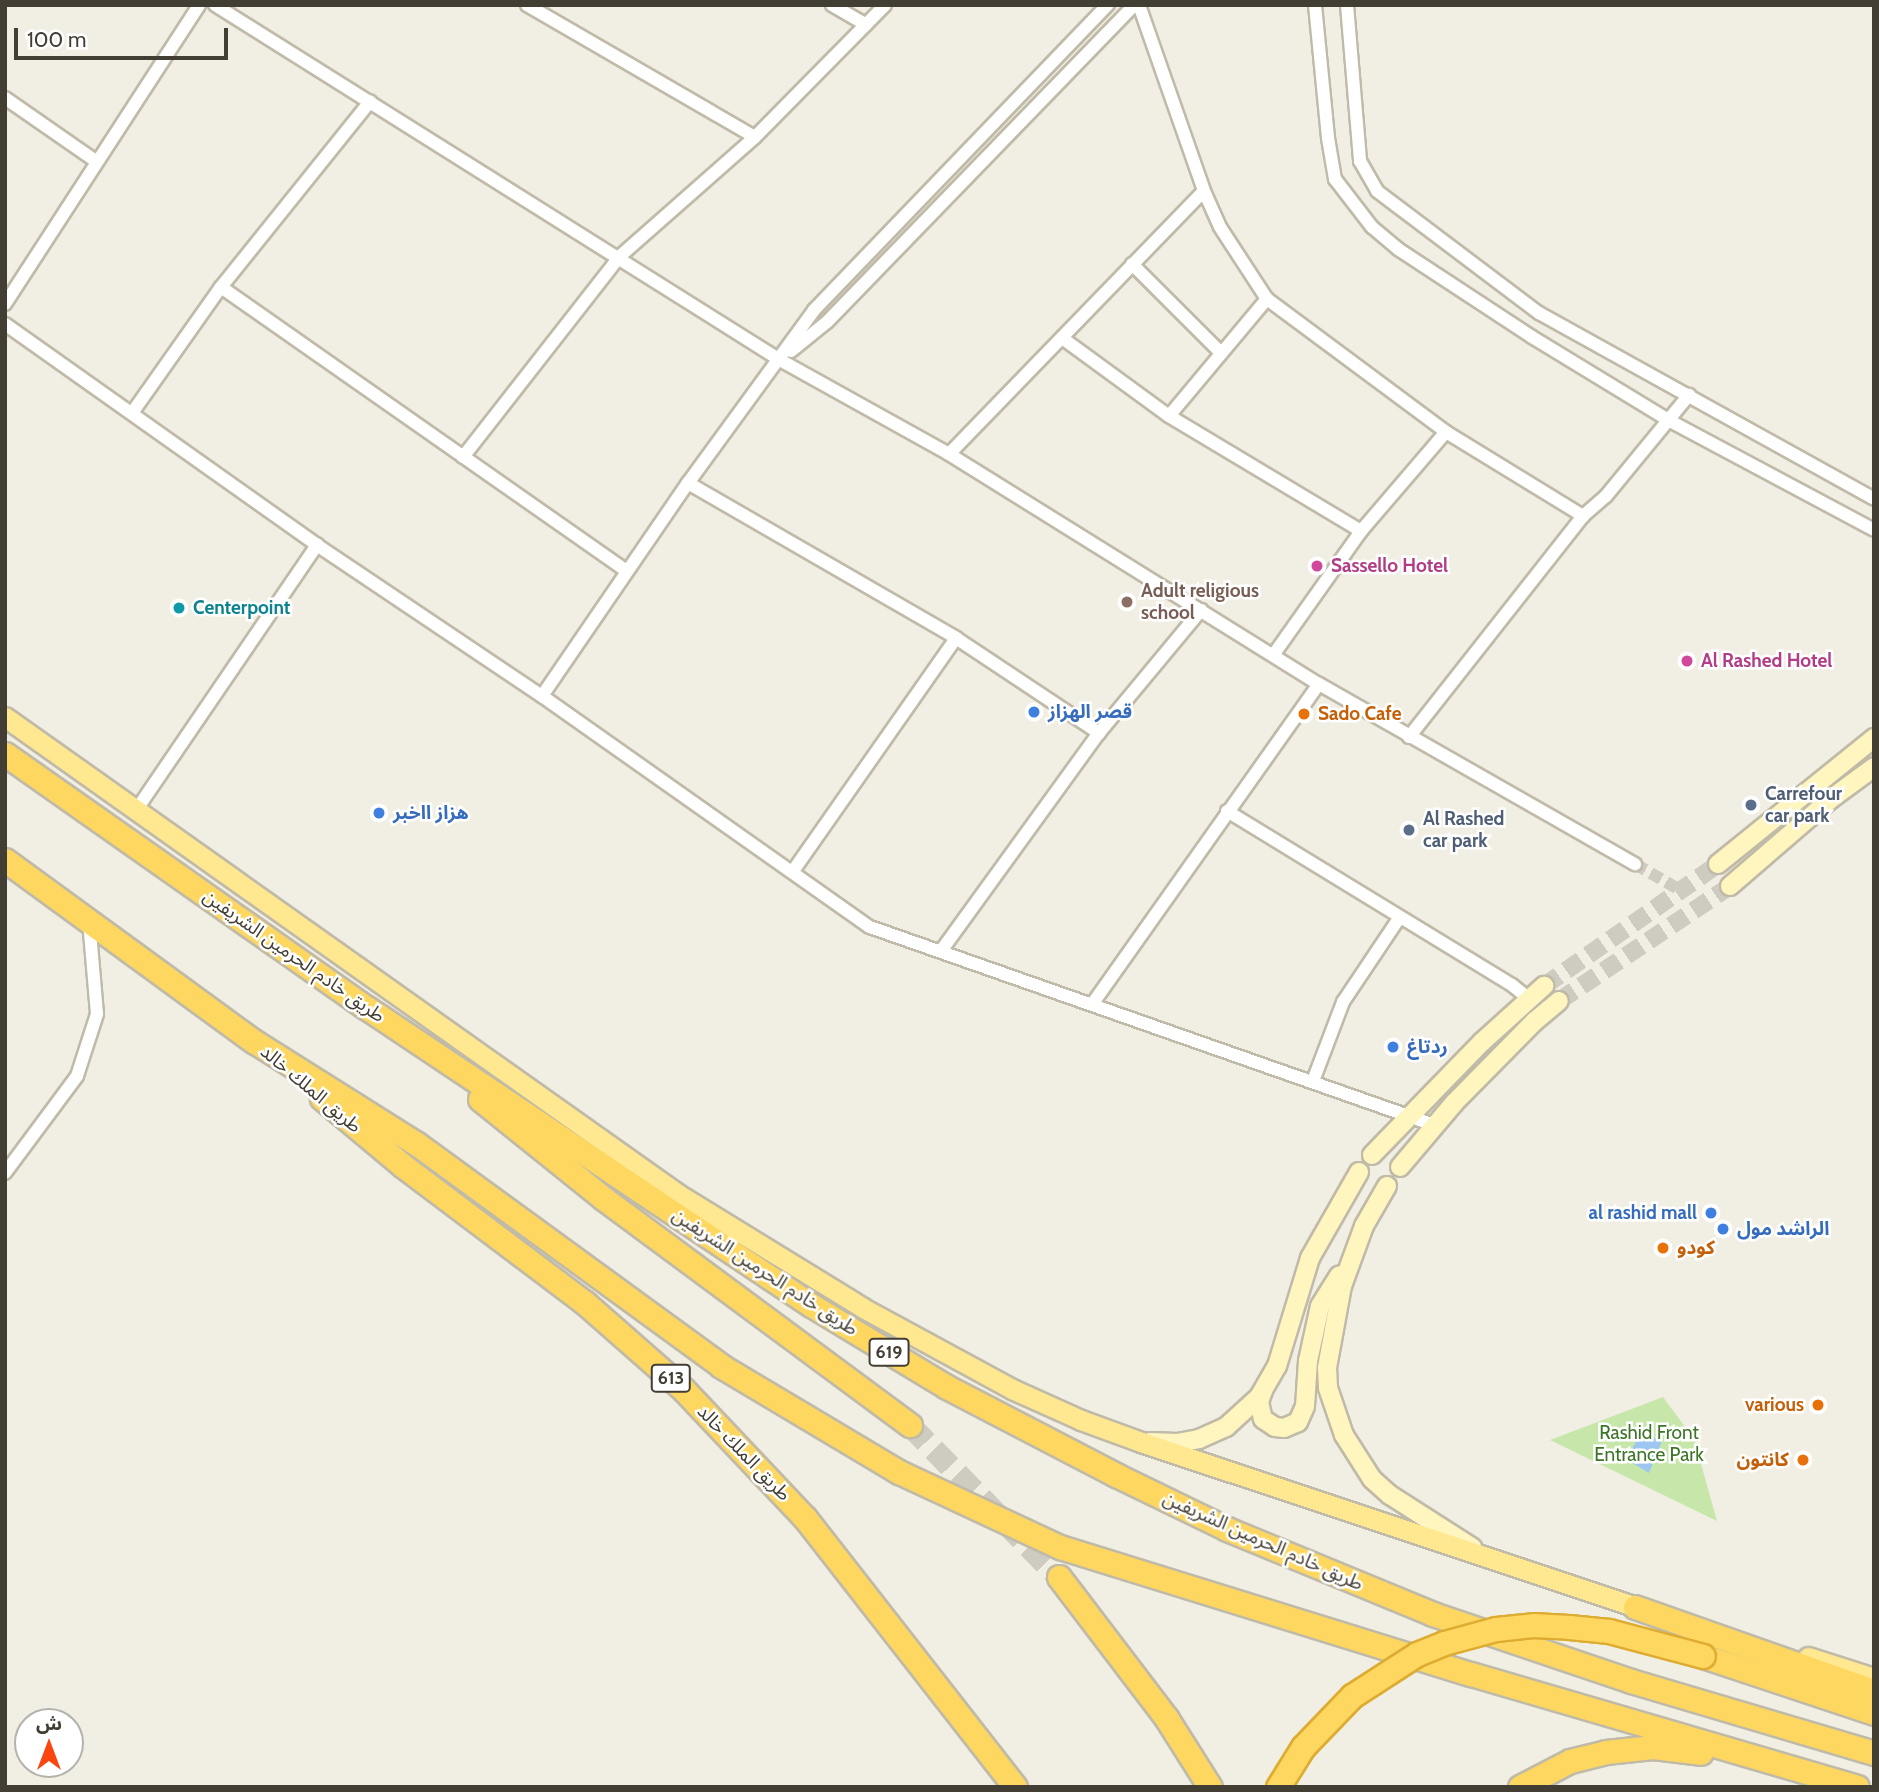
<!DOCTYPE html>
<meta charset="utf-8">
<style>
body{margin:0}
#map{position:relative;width:1879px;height:1792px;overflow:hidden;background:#f1eee3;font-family:Cabin,"Noto Sans Arabic",sans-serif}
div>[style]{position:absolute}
.green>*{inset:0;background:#c7e7aa}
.water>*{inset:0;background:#9dc7f0}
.minor-tunnel>*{height:12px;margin-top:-6px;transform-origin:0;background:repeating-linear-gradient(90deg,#cecbc0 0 12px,transparent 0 18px)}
.secondary-tunnel>*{height:18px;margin-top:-9px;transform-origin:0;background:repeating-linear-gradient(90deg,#cecbc0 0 18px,transparent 0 27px)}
.motorway-tunnel>*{height:23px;margin-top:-11.5px;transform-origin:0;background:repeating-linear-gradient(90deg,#cecbc0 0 23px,transparent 0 34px)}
.roads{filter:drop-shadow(2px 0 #c0baa8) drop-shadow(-2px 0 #c0baa8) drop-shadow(0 2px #c0baa8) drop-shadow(0 -2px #c0baa8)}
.minor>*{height:12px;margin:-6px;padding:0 6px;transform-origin:6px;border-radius:6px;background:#fff}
.secondary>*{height:18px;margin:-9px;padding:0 9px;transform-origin:9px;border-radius:9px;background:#fff5bf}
.primary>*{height:19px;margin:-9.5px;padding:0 9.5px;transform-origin:9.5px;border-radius:9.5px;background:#ffe88f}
.motorway>*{height:23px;margin:-11.5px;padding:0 11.5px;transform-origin:11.5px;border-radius:11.5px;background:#fed761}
.bridges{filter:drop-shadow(2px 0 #ddac31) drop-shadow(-2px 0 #ddac31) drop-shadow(0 2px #ddac31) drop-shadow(0 -2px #ddac31)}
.motorway-bridge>*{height:23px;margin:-11.5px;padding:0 11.5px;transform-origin:11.5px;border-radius:11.5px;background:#fed761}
.dots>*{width:19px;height:19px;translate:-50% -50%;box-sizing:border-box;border:4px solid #fff;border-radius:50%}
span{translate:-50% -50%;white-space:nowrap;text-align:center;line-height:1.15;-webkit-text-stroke:5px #fff;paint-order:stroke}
.shield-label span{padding:2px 5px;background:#fff;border:2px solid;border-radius:5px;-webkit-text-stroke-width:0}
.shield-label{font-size:18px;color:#433e33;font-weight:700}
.hotel-label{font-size:19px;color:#b23c85;font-weight:700}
.left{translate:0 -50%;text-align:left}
.education-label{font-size:19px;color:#785e54;font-weight:700}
.culture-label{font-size:19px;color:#0d838f;font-weight:700}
.shop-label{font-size:19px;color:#366cbe;font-weight:700}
.right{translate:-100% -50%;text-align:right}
.food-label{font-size:19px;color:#c56008;font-weight:700}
.service-label{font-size:19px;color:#4e5e75;font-weight:700}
.street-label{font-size:19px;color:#433e33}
.park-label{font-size:19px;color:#3e7427}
.frame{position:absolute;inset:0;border:7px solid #433e33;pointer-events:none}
.north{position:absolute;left:14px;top:1708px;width:70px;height:70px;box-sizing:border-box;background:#fff;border:2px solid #b4b2ad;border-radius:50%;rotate:0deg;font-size:19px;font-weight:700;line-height:28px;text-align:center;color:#433e33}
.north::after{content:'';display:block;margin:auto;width:24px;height:32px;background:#fb4610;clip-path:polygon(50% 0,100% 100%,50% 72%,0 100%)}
.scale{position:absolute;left:14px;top:28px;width:214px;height:32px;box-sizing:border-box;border:4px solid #433e33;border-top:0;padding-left:9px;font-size:21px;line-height:24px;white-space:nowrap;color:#433e33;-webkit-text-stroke:5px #fff;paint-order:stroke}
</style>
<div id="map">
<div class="green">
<div style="clip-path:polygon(1663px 1397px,1694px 1439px,1717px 1521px,1550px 1440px)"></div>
</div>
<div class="water">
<div style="clip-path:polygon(1641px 1433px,1662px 1441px,1649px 1473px,1626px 1459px)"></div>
</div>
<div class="minor-tunnel">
<div style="left:1635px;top:864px;width:52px;rotate:30deg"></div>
</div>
<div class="secondary-tunnel">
<div style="left:1544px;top:986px;width:213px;rotate:-35deg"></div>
<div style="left:1559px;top:1001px;width:206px;rotate:-33.9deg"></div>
</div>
<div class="motorway-tunnel">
<div style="left:910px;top:1425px;width:213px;rotate:45.6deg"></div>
</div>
<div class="roads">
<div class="minor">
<div style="left:215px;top:5px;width:667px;rotate:32.14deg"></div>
<div style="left:780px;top:360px;width:193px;rotate:29.1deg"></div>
<div style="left:949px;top:454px;width:436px;rotate:31.9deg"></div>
<div style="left:1319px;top:684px;width:364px;rotate:29.7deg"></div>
<div style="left:527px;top:5px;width:263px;rotate:30.1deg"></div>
<div style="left:832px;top:5px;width:39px;rotate:30deg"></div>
<div style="left:1139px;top:5px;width:197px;rotate:70.7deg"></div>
<div style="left:1204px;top:191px;width:39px;rotate:66deg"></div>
<div style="left:1220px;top:227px;width:86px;rotate:56.9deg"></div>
<div style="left:1267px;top:299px;width:223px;rotate:36.6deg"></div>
<div style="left:1446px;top:432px;width:161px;rotate:31.5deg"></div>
<div style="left:1315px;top:5px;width:134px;rotate:84.4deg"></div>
<div style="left:1328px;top:138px;width:42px;rotate:80.3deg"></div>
<div style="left:1335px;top:179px;width:61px;rotate:52.4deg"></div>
<div style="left:1372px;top:227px;width:34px;rotate:40deg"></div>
<div style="left:1398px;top:249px;width:160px;rotate:33.3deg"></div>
<div style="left:1532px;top:337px;width:162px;rotate:31.3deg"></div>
<div style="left:1670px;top:421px;width:231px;rotate:28.1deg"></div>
<div style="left:1347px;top:5px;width:157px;rotate:85.2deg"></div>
<div style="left:1360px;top:161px;width:34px;rotate:60deg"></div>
<div style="left:1377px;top:191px;width:203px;rotate:37deg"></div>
<div style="left:1539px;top:313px;width:383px;rotate:29deg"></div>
<div style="left:5px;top:98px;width:112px;rotate:34.8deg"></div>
<div style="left:1132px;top:264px;width:126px;rotate:45deg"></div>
<div style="left:221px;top:287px;width:495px;rotate:35deg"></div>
<div style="left:5px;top:304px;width:356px;rotate:-57deg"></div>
<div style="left:5px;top:324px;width:382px;rotate:35.3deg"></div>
<div style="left:1062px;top:338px;width:132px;rotate:36.1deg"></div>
<div style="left:1169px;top:416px;width:224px;rotate:30.9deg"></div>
<div style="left:791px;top:351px;width:46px;rotate:-38.9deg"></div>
<div style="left:827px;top:322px;width:441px;rotate:-45.9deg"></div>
<div style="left:132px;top:413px;width:154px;rotate:-54.8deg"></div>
<div style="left:221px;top:287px;width:238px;rotate:-51.2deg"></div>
<div style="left:1169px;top:416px;width:153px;rotate:-50.1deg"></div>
<div style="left:949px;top:454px;width:366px;rotate:-45.9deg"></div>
<div style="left:463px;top:457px;width:254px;rotate:-52deg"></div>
<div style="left:619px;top:257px;width:181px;rotate:-41.4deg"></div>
<div style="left:755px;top:137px;width:185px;rotate:-45.4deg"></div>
<div style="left:688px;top:483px;width:310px;rotate:30deg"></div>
<div style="left:956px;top:638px;width:172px;rotate:33.6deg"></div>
<div style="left:1274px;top:654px;width:151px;rotate:-54.7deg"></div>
<div style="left:1361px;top:531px;width:130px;rotate:-49.4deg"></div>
<div style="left:542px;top:696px;width:401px;rotate:35.2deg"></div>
<div style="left:870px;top:927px;width:598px;rotate:19.34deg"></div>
<div style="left:1409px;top:737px;width:281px;rotate:-51.8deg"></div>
<div style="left:1583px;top:516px;width:30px;rotate:-41deg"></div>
<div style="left:1606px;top:496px;width:131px;rotate:-50.6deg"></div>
<div style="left:137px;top:809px;width:320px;rotate:-55.7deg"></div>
<div style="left:317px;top:545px;width:271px;rotate:33.9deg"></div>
<div style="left:542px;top:696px;width:258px;rotate:-55.6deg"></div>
<div style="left:688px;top:483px;width:214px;rotate:-53.9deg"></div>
<div style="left:814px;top:310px;width:424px;rotate:-46.1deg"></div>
<div style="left:1227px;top:811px;width:334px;rotate:31.4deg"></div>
<div style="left:1512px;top:985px;width:21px;rotate:39deg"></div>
<div style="left:793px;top:871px;width:284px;rotate:-55deg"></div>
<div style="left:941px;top:951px;width:269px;rotate:-54.1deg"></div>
<div style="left:1099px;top:733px;width:160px;rotate:-50.3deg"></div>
<div style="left:1093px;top:1003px;width:391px;rotate:-54.7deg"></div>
<div style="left:1313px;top:1081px;width:85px;rotate:-69.2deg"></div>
<div style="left:1343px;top:1002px;width:102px;rotate:-56.2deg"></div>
<div style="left:5px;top:1173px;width:121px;rotate:-53.4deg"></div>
<div style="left:77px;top:1076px;width:65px;rotate:-72.1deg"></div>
<div style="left:97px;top:1014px;width:93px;rotate:-94.9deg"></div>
</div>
<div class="secondary">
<div style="left:1718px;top:864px;width:201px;rotate:-38.9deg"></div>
<div style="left:1730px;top:886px;width:135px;rotate:-40.8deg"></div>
<div style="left:1832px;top:798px;width:52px;rotate:-36.4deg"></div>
<div style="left:1372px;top:1155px;width:158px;rotate:-45.8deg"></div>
<div style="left:1482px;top:1042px;width:84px;rotate:-42.1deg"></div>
<div style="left:1400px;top:1167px;width:84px;rotate:-49.8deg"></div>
<div style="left:1454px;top:1103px;width:115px;rotate:-45.4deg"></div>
<div style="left:1535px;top:1021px;width:31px;rotate:-40deg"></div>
<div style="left:1387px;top:1186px;width:46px;rotate:119.9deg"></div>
<div style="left:1364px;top:1226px;width:64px;rotate:110.1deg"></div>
<div style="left:1342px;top:1286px;width:83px;rotate:100.4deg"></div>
<div style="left:1327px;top:1368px;width:20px;rotate:87deg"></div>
<div style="left:1328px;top:1388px;width:50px;rotate:71.2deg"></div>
<div style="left:1344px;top:1435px;width:52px;rotate:57.5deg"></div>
<div style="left:1372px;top:1479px;width:24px;rotate:42deg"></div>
<div style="left:1390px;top:1495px;width:98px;rotate:32.6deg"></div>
<div style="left:1263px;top:1391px;width:12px;rotate:110deg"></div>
<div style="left:1259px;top:1402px;width:17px;rotate:77deg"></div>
<div style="left:1263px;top:1419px;width:14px;rotate:34deg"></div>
<div style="left:1275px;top:1427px;width:9px;rotate:6deg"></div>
<div style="left:1284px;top:1428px;width:15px;rotate:-23deg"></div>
<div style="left:1298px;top:1422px;width:17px;rotate:-66deg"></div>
<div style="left:1305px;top:1406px;width:45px;rotate:-86.2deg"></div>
<div style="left:1308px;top:1361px;width:56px;rotate:-77.7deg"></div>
<div style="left:1320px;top:1306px;width:36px;rotate:-58deg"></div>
<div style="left:1150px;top:1442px;width:27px;rotate:2deg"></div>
<div style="left:1177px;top:1443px;width:22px;rotate:-10deg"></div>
<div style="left:1199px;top:1439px;width:30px;rotate:-24deg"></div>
<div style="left:1226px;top:1427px;width:45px;rotate:-42.3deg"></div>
<div style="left:1259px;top:1397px;width:36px;rotate:-60deg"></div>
<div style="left:1277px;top:1366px;width:113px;rotate:-73deg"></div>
<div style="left:1310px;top:1258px;width:99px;rotate:-60.3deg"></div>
</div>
<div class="primary">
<div style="left:5px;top:717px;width:825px;rotate:35.33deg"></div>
<div style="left:678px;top:1194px;width:217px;rotate:31.6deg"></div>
<div style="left:863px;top:1308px;width:170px;rotate:28.5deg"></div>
<div style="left:1012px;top:1389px;width:76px;rotate:24.2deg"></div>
<div style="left:1081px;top:1420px;width:64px;rotate:20.1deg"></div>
<div style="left:1141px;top:1442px;width:534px;rotate:18.43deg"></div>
<div style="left:1808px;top:1657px;width:69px;rotate:17.7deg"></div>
</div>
<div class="motorway">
<div style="left:5px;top:754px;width:442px;rotate:35.1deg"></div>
<div style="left:367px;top:1008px;width:534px;rotate:33.78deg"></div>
<div style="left:811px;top:1305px;width:159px;rotate:31.1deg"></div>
<div style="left:947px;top:1387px;width:191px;rotate:27.5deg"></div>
<div style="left:1116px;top:1475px;width:123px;rotate:25.9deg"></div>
<div style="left:1227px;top:1529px;width:223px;rotate:22.4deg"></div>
<div style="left:1433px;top:1614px;width:209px;rotate:18.7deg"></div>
<div style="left:1631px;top:1681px;width:253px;rotate:16.5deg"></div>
<div style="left:5px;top:860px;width:309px;rotate:36.1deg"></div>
<div style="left:255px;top:1042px;width:191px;rotate:32.2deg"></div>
<div style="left:417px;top:1144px;width:376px;rotate:36.1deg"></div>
<div style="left:721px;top:1366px;width:207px;rotate:30.8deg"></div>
<div style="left:899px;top:1472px;width:178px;rotate:25deg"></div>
<div style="left:1060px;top:1547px;width:430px;rotate:17.2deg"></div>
<div style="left:1471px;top:1674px;width:402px;rotate:16.3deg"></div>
<div style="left:322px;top:1098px;width:104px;rotate:39.9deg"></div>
<div style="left:402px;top:1165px;width:229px;rotate:37deg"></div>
<div style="left:585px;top:1303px;width:130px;rotate:41.3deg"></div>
<div style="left:683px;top:1389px;width:178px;rotate:46.6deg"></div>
<div style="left:805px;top:1518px;width:341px;rotate:52deg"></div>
<div style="left:480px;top:1099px;width:158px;rotate:38.8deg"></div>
<div style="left:603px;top:1198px;width:382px;rotate:36.5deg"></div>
<div style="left:1059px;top:1577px;width:178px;rotate:52.7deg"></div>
<div style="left:1167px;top:1719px;width:80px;rotate:57.7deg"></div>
<div style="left:1635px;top:1607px;width:253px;rotate:19.4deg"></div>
<div style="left:1703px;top:1656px;width:180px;rotate:18.4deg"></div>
<div style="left:1520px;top:1787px;width:56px;rotate:-27.5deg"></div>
<div style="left:1570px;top:1761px;width:37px;rotate:-14deg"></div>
<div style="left:1606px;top:1752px;width:47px;rotate:-6.1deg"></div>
<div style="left:1653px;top:1747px;width:48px;rotate:7.1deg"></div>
</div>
</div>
<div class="bridges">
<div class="motorway-bridge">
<div style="left:1278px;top:1787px;width:47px;rotate:-58deg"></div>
<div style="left:1303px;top:1747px;width:71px;rotate:-46.1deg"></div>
<div style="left:1352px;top:1696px;width:77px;rotate:-32.9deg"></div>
<div style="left:1417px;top:1654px;width:29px;rotate:-22deg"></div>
<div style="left:1444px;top:1643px;width:54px;rotate:-15.1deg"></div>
<div style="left:1496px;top:1629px;width:37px;rotate:-6deg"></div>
<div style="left:1533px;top:1625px;width:36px;rotate:3deg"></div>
<div style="left:1569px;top:1627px;width:40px;rotate:5.7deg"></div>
<div style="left:1609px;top:1631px;width:97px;rotate:14.9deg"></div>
</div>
</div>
<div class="dots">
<div style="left:1317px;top:566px;background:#d1479c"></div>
<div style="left:1127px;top:602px;background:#8d6e63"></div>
<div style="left:179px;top:608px;background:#0f9aa8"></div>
<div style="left:1687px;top:661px;background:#d1479c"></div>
<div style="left:1034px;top:712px;background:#3f7fe0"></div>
<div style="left:1304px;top:714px;background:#e8710a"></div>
<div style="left:1751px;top:805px;background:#5c6f8a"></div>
<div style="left:379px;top:813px;background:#3f7fe0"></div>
<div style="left:1409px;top:830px;background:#5c6f8a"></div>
<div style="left:1393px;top:1047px;background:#3f7fe0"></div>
<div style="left:1711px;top:1213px;background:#3f7fe0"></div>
<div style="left:1723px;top:1229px;background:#3f7fe0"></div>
<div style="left:1663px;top:1248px;background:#e8710a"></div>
<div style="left:1818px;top:1405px;background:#e8710a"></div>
<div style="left:1803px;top:1460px;background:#e8710a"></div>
</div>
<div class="shield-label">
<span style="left:889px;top:1352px">619</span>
<span style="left:671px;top:1378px">613</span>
</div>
<div class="hotel-label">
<span class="left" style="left:1331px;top:566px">Sassello Hotel</span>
<span class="left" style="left:1701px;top:661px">Al Rashed Hotel</span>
</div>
<div class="education-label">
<span class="left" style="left:1141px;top:602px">Adult religious<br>school</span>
</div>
<div class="culture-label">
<span class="left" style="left:193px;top:608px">Centerpoint</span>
</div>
<div class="shop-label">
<span class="left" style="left:1048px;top:712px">قصر الهزاز</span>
<span class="left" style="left:393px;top:813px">هزاز ااخبر</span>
<span class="left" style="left:1407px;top:1047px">ردتاغ</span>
<span class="right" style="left:1697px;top:1213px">al rashid mall</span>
<span class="left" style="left:1737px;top:1229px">الراشد مول</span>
</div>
<div class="food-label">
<span class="left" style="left:1318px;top:714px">Sado Cafe</span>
<span class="left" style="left:1677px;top:1248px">كودو</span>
<span class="right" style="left:1804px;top:1405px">various</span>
<span class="right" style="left:1789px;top:1460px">كانتون</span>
</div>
<div class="service-label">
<span class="left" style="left:1765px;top:805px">Carrefour<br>car park</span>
<span class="left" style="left:1423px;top:830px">Al Rashed<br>car park</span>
</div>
<div class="street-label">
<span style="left:294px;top:956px;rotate:35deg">طريق خادم الحرمين الشريفين</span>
<span style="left:311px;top:1089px;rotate:40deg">طريق الملك خالد</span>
<span style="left:765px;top:1272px;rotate:33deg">طريق خادم الحرمين الشريفين</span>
<span style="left:744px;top:1453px;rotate:46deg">طريق الملك خالد</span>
<span style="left:1263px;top:1541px;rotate:24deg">طريق خادم الحرمين الشريفين</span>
</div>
<div class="park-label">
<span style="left:1649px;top:1444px">Rashid Front<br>Entrance Park</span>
</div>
<div class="frame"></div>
<div class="north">ش</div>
<div class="scale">100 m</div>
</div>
